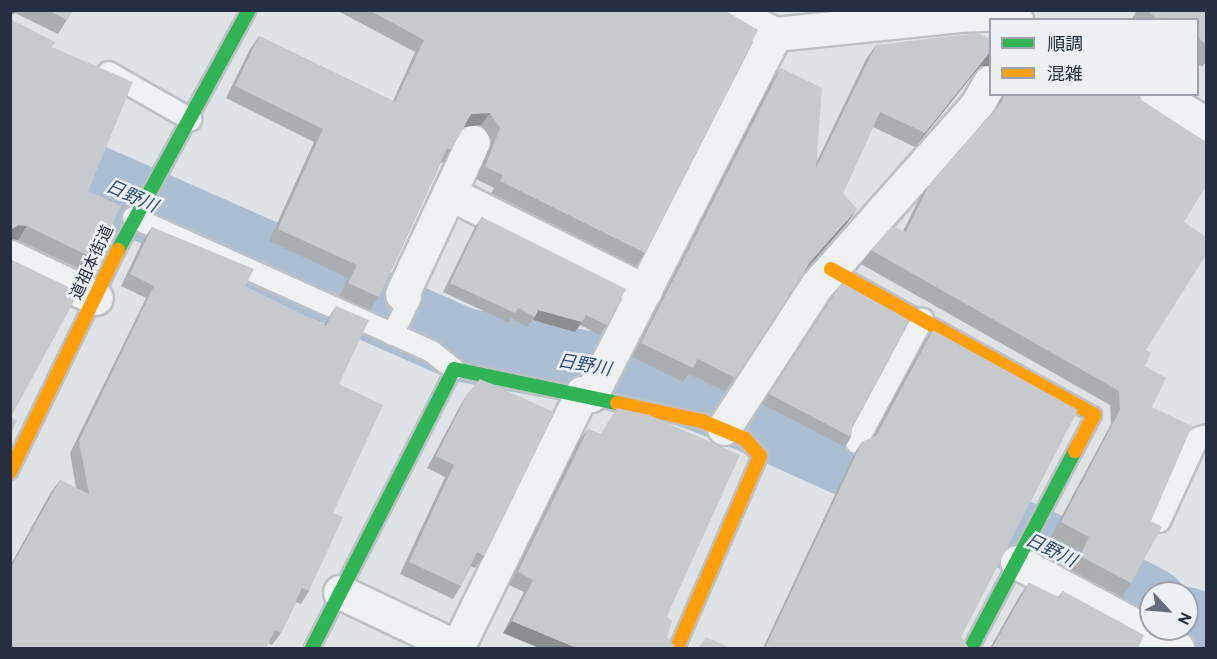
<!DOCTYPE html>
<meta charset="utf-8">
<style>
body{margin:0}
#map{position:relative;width:1217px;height:659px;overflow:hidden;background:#e0e3e6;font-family:Overpass,"Noto Sans JP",sans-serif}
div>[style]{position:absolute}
.river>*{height:74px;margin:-37px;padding:0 37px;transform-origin:37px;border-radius:37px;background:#abbfd4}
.roads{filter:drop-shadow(2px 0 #bec1c4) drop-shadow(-2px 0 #bec1c4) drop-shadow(0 2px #bec1c4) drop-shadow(0 -2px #bec1c4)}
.lane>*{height:21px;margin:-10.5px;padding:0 10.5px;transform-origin:10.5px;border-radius:10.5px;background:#eff1f3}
.street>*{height:33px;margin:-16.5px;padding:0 16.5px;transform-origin:16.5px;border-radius:16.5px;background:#eff1f3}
.fast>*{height:14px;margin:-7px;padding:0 7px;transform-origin:7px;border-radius:7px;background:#30b455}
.slow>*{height:14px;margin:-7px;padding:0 7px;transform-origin:7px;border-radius:7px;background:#ff9f0a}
.wall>*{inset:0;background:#acafb1}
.shaded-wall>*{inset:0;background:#8c8e90}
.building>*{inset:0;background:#c8cbce}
span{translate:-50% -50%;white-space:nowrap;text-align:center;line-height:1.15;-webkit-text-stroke:5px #edf1f6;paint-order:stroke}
.street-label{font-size:16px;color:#252f41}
.water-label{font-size:18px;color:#2b4e79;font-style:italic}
.frame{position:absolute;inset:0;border:12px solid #252f41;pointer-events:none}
.legend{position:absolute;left:989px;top:18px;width:210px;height:78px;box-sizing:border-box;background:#edf1f6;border:2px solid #9da3ae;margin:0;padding:8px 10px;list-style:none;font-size:18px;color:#252f41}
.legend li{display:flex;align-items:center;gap:12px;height:30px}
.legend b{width:30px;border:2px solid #9da3ae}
.north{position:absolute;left:1139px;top:581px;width:60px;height:60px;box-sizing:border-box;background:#edf1f6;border:2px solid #9da3ae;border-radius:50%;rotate:116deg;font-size:16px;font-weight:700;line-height:24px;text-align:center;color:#252f41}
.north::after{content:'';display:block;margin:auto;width:21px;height:27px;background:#666e7b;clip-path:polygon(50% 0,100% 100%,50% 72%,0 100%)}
</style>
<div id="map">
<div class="river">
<div style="left:10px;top:145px;width:495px;rotate:23.8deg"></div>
<div style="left:463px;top:345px;width:210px;rotate:10.4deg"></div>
<div style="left:670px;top:383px;width:61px;rotate:21.1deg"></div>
<div style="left:727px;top:405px;width:348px;rotate:24.3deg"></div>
<div style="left:1044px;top:548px;width:121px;rotate:28deg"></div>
<div style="left:1187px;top:624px;width:21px;rotate:28deg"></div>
</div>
<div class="roads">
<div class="lane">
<div style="left:108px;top:72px;width:95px;rotate:29.8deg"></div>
<div style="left:133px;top:217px;width:327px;rotate:24.2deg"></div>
<div style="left:431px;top:351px;width:29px;rotate:38deg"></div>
<div style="left:392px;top:334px;width:41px;rotate:-64.1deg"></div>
<div style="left:410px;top:297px;width:9px;rotate:-159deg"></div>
<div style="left:856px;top:442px;width:140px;rotate:-61.8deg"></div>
<div style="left:1159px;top:521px;width:91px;rotate:-65.4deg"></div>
<div style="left:1197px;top:438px;width:9px;rotate:-18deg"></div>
</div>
<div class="street">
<div style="left:727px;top:10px;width:54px;rotate:26.6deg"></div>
<div style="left:775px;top:34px;width:185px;rotate:-5.9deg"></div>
<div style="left:959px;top:15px;width:43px;rotate:-2.7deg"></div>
<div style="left:1002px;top:13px;width:16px;rotate:27deg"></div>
<div style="left:1156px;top:94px;width:58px;rotate:31deg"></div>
<div style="left:449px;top:193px;width:219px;rotate:26.6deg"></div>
<div style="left:10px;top:257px;width:95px;rotate:25.5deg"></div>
<div style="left:402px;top:294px;width:168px;rotate:-65deg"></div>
<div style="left:591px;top:395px;width:405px;rotate:-63deg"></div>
<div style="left:724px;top:428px;width:171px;rotate:-57deg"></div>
<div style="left:817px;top:285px;width:239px;rotate:-48.4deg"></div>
<div style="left:976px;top:106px;width:28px;rotate:-60deg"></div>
<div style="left:1017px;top:562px;width:182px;rotate:28.3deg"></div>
<div style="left:340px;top:592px;width:131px;rotate:25.4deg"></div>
<div style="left:457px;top:648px;width:284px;rotate:-63.9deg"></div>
</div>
<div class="fast">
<div style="left:118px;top:250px;width:273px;rotate:-61.4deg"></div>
<div style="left:312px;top:648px;width:313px;rotate:-63deg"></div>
<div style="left:454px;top:369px;width:167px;rotate:11.8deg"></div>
<div style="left:971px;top:648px;width:223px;rotate:-62.2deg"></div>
</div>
<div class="slow">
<div style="left:831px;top:269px;width:301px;rotate:29deg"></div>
<div style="left:1094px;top:415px;width:41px;rotate:117.8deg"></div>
<div style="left:617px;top:403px;width:87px;rotate:12deg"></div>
<div style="left:702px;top:421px;width:47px;rotate:22.7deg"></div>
<div style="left:745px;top:439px;width:23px;rotate:49deg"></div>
<div style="left:760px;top:456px;width:209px;rotate:113.4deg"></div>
<div style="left:10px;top:472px;width:247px;rotate:-64.1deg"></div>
</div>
</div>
<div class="wall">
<div style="clip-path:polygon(10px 10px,73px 10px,58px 34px,15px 13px,10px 15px)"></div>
<div style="clip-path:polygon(336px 10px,724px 10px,645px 253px,636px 266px,491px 193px,494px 188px,476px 179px,492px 141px,481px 125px,464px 127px,451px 150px,443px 163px,441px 162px,379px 297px,370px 310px,339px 296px,348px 278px,269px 241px,314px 142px,226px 98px,250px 49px,259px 36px,393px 101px,415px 52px)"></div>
<div style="clip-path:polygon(1137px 10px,1206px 10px,1206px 62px,1202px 67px,1197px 63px,1197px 20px,1131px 20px)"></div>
<div style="clip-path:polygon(990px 39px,990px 66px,980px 66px,915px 147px,873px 127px,843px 193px,847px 223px,804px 272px,725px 392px,689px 374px,683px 382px,632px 357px,771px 82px,781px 68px,817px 161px,866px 59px,876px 45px)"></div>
<div style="clip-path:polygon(52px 47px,88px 191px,95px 259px,86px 272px,18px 240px)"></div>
<div style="clip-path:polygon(1003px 94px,1132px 94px,1184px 222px,1146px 350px,1145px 366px,1152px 407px,1151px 521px,1131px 583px,1122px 597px,1071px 570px,1079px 551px,1051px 536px,1111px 424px,1110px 405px,861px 264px,871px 250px,903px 231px,919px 199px,929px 185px,995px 109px)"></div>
<div style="clip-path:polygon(482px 217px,607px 325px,600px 335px,580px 325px,575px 332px,533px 320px,528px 327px,511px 318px,509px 323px,443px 292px,475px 227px)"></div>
<div style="clip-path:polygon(152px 227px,245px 286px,324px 325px,336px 306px,339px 384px,333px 513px,309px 591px,301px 604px,296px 602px,281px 633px,272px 645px,268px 643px,10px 648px,10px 566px,51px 492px,60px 480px,76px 488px,70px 453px,146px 298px,121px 286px,143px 240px)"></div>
<div style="clip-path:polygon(835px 293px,852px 426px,851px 437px,845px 447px,762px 404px)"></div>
<div style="clip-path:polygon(933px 330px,961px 637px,969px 648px,763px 648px,854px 454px,862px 442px,873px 437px,924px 342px)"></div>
<div style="clip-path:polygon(468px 393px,484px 556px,475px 568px,471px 566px,461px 586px,453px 599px,400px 574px,445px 477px,427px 468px,460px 406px)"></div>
<div style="clip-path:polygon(588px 429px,599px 434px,740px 455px,503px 633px,524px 592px,509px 585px,579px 441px)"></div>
<div style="clip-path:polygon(1029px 583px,1058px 597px,1063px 591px,1138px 648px,990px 648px,1020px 595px)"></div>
</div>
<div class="shaded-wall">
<div style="clip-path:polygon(10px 10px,17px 10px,15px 13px,10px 15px)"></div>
<div style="clip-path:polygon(990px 52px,990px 66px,980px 66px,915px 147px,925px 133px)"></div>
<div style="clip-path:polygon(490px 113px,481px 125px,462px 127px,471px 114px)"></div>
<div style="clip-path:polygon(857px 209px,847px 223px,801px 275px,811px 261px)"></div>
<div style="clip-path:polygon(18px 225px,27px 226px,18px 240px,10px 239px,10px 230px)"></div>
<div style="clip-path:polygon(538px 310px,582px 322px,575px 332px,533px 320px)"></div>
<div style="clip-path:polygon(512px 621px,577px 648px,539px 648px,503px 633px)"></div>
</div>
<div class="building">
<div style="clip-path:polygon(48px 10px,73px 10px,67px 20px)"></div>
<div style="clip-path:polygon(369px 10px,724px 10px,758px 30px,645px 253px,500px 181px,503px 175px,485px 167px,500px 128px,490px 113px,471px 114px,451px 150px,447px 148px,379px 297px,348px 283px,357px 265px,278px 229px,323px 129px,235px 86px,259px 36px,395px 102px,424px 40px)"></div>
<div style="clip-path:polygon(1147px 10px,1206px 10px,1206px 44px,1197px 37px,1197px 20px,1158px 20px)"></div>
<div style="clip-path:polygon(10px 19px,55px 42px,52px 47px,133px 82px,88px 191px,121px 206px,95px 259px,27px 226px,18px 225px,10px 230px)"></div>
<div style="clip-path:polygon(978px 33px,990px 39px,990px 52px,925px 133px,880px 112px,843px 193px,857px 209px,811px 261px,735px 378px,698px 359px,693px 368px,641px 343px,781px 68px,822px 88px,816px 168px,876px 45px)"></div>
<div style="clip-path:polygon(1005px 94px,1132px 94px,1206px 142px,1206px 186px,1184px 222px,1206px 237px,1206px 255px,1146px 350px,1151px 353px,1145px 366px,1166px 378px,1152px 407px,1192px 426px,1151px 521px,1162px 527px,1131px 583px,1080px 556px,1089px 537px,1061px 522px,1120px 410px,1119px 391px,871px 250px,892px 226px,906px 232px,929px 185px,1002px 102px)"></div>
<div style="clip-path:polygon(482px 217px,626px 289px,607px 325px,586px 315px,582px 322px,538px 310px,535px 317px,518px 308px,515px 313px,450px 283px)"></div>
<div style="clip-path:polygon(152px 227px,254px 269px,245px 286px,326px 326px,336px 306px,369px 320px,339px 384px,383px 405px,333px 513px,343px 517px,309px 591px,302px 588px,281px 633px,275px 630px,266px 648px,10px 648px,10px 569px,60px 480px,89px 494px,79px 441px,154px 286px,130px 274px)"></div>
<div style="clip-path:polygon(10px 259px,79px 292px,11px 417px,17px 420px,10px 436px)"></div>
<div style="clip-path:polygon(842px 283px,909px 320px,852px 426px,851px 437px,769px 394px)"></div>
<div style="clip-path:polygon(933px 330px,1078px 410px,961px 637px,969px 648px,765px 648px,862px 442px,876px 436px)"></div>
<div style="clip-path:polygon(480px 379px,554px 412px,484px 556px,477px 552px,461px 586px,409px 562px,454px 465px,436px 456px,468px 393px)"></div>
<div style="clip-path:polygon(617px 408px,649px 415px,740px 455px,667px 616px,672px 621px,667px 637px,676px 648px,577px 648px,512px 621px,533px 580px,518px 572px,588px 429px,600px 435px)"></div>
<div style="clip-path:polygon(1029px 583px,1059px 598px,1063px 591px,1144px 635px,1138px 648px,992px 648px)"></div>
<div style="clip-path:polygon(706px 637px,731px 648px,698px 648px)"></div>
</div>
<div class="street-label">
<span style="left:93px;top:263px;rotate:-65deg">道祖本街道</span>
</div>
<div class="water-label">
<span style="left:131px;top:198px;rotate:24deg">日野川</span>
<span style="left:584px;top:367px;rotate:10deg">日野川</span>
<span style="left:1050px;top:552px;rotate:26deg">日野川</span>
</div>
<div class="frame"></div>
<ul class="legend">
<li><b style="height:8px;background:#30b455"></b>順調</li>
<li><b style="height:8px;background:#ff9f0a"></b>混雑</li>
</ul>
<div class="north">N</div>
</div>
